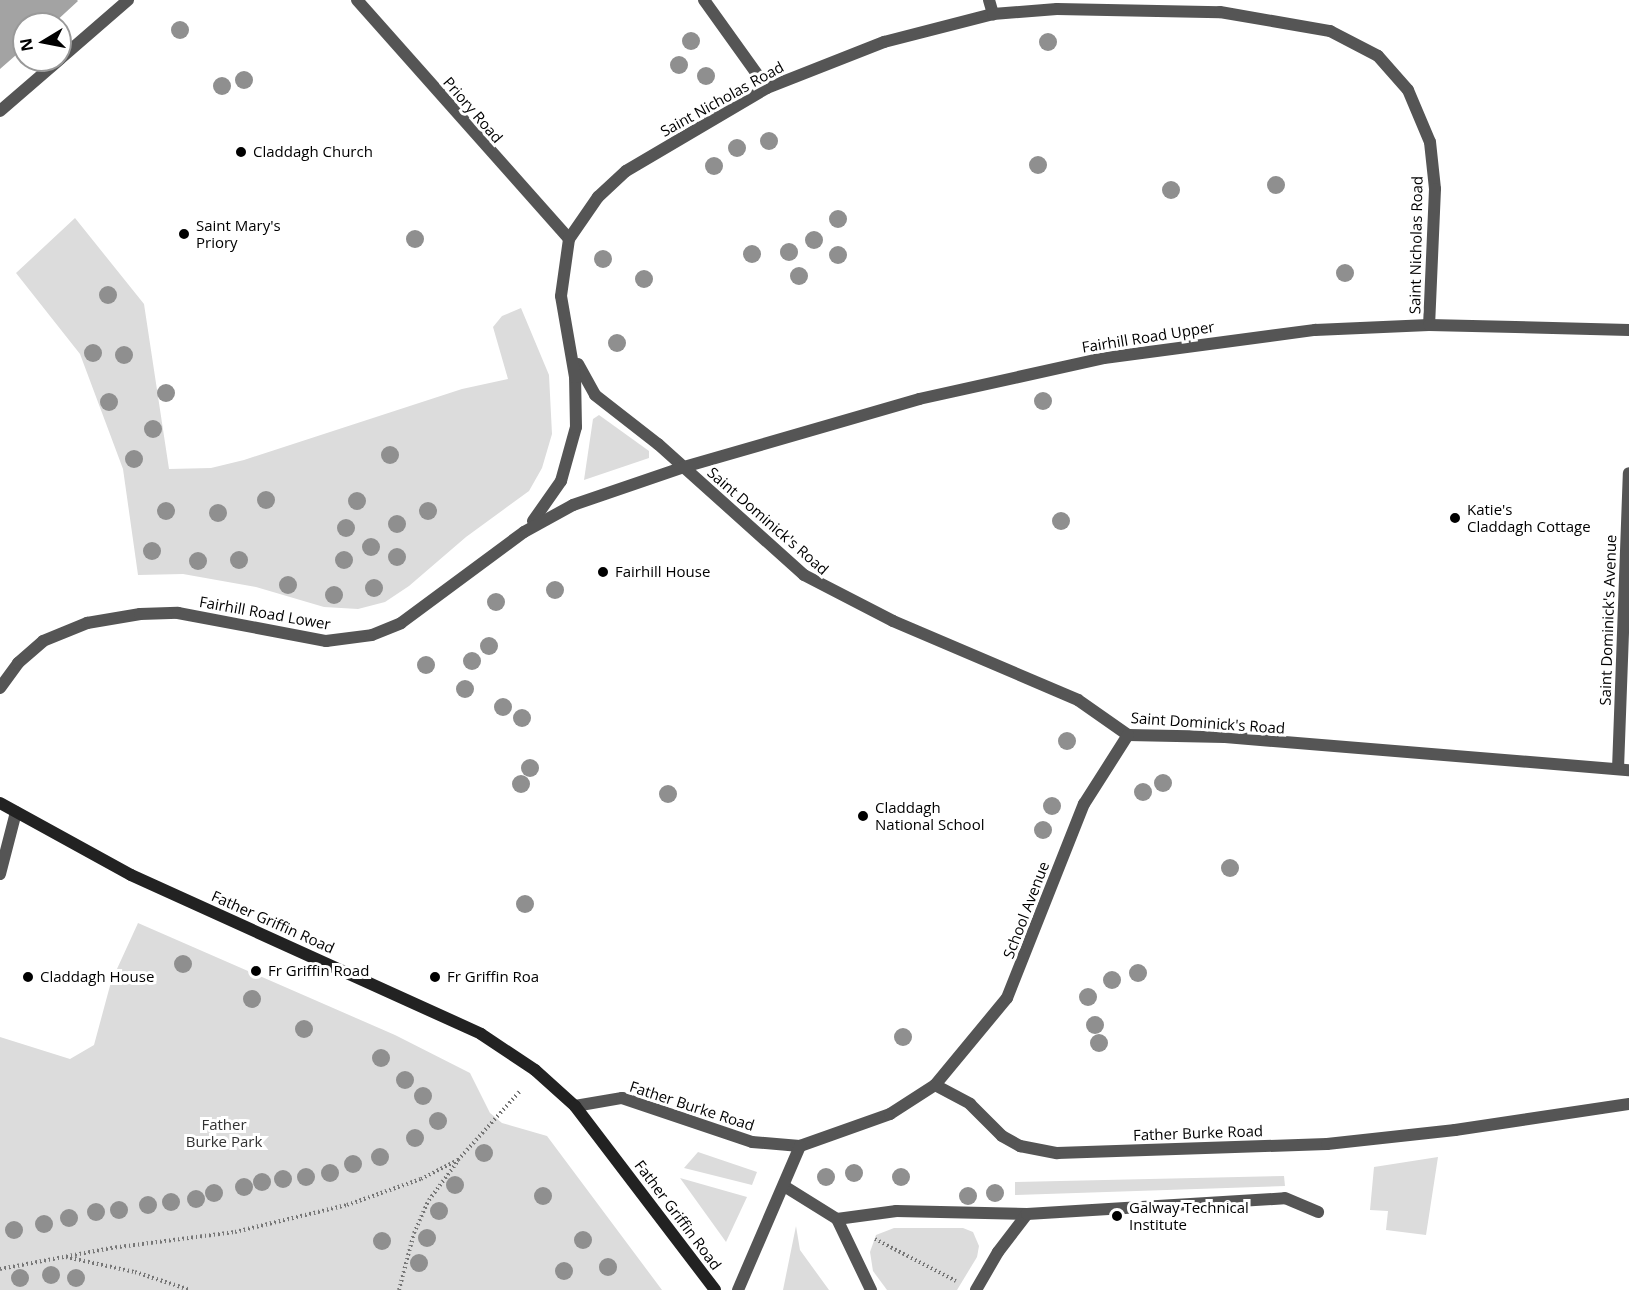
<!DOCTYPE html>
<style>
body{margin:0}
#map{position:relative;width:1629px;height:1290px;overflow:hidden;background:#fff;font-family:"Open Sans",sans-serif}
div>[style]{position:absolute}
.green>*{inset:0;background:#dcdcdc}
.water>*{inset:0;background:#a3a3a3}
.path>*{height:4px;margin-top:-2px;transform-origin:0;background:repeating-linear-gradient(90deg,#777 0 1.5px,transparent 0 4.5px)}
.lane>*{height:12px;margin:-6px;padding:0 6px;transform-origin:6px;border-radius:6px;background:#555}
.street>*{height:12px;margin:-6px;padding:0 6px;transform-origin:6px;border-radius:6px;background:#555}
.secondary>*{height:12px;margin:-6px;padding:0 6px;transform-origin:6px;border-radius:6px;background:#222}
.trees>*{width:18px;height:18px;margin:-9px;border-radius:50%;background:#8f8f8f}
.dots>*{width:16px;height:16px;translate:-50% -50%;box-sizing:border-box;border:3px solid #fff;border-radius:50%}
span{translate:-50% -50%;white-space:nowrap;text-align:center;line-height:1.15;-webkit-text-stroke:6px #fff;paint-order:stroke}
.street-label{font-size:15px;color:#000}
.poi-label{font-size:15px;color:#000}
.left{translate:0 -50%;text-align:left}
.park-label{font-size:15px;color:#333}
.north{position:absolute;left:12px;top:12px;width:60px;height:60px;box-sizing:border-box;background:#fff;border:2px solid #999;border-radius:50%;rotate:260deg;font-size:16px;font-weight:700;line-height:24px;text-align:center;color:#000}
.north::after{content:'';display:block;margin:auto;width:21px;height:27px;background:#000;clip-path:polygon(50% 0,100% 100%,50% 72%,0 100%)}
</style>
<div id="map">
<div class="green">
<div style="clip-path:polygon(75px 218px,144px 304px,169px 469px,211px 468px,244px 460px,462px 389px,508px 379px,493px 327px,502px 316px,521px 308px,549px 375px,552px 434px,542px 468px,529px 491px,466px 537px,409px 586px,385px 602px,358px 609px,324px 607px,256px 587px,183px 574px,138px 575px,123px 469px,80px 354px,16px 273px)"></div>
<div style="clip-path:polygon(599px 415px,649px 451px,649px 458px,584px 480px,593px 419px)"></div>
<div style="clip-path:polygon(138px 923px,395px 1035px,470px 1073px,490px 1113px,502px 1123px,547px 1136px,662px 1290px,0 1290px,0 1037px,70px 1059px,94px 1045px,111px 982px)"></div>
<div style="clip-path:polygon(698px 1152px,757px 1172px,752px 1185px,684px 1168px)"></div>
<div style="clip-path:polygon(1438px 1157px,1426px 1235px,1386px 1230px,1388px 1211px,1370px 1210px,1374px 1167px)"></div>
<div style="clip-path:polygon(1284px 1176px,1285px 1186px,1015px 1195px,1015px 1182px)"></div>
<div style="clip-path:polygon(680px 1178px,747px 1197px,726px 1242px)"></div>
<div style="clip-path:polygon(796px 1226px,800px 1250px,829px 1290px,783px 1290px)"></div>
<div style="clip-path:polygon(894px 1228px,963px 1228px,973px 1232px,979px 1246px,977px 1257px,957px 1290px,887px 1290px,873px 1271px,870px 1252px,876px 1235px)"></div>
</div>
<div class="water">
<div style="clip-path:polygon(0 0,77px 0,78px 1px,53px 24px,24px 24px,24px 48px,0 69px)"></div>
</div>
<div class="path">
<div style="left:875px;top:1239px;width:91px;rotate:27.4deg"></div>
<div style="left:66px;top:1257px;width:71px;rotate:12.3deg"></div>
<div style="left:135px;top:1272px;width:58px;rotate:18.1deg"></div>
<div style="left:0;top:1269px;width:113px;rotate:-10.7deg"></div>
<div style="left:111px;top:1248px;width:125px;rotate:-7.4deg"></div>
<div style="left:235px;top:1232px;width:115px;rotate:-13.6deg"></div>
<div style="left:347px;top:1205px;width:78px;rotate:-19.4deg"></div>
<div style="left:421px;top:1179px;width:42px;rotate:-27.2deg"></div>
<div style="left:458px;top:1160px;width:94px;rotate:-48deg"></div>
<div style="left:399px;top:1290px;width:59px;rotate:-75.3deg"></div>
<div style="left:414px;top:1233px;width:36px;rotate:-66deg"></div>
<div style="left:429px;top:1200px;width:49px;rotate:-53.4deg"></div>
</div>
<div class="lane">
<div style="left:0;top:874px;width:64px;rotate:-75.5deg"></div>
<div style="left:784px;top:1186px;width:62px;rotate:31.9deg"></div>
<div style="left:837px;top:1219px;width:60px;rotate:-7.7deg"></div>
<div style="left:896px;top:1211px;width:131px;rotate:1.3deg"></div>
<div style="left:1027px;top:1214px;width:48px;rotate:127.3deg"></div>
<div style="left:998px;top:1252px;width:44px;rotate:120.1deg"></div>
<div style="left:1027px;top:1214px;width:258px;rotate:-3.5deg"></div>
<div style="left:1285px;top:1198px;width:36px;rotate:23deg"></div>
<div style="left:837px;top:1219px;width:79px;rotate:64.4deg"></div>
</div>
<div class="street">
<div style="left:357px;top:0;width:319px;rotate:48.4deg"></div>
<div style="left:704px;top:0;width:108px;rotate:54.4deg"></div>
<div style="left:989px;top:0;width:15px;rotate:74deg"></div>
<div style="left:60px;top:59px;width:90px;rotate:-40.9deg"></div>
<div style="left:0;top:111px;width:78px;rotate:-40.8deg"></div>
<div style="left:578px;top:364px;width:35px;rotate:61deg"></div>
<div style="left:595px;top:395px;width:80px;rotate:37.9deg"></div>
<div style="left:658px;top:444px;width:196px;rotate:41.9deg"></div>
<div style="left:804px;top:575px;width:100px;rotate:27.3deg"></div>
<div style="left:893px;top:621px;width:201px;rotate:23.1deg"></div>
<div style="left:1078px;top:700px;width:61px;rotate:35deg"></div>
<div style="left:1128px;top:735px;width:97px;rotate:1.2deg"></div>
<div style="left:1225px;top:737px;width:405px;rotate:4.7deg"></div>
<div style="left:533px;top:521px;width:49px;rotate:-55deg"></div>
<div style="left:561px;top:481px;width:56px;rotate:-74.5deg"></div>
<div style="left:576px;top:427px;width:50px;rotate:-91.1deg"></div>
<div style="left:575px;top:377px;width:82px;rotate:-99.8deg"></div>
<div style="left:561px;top:296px;width:58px;rotate:-82deg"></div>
<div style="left:569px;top:239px;width:51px;rotate:-55.4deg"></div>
<div style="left:598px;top:197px;width:38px;rotate:-43deg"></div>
<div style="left:626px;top:171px;width:164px;rotate:-30.5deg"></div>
<div style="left:767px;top:88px;width:126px;rotate:-21.5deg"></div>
<div style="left:884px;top:42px;width:113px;rotate:-14.4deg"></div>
<div style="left:993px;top:14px;width:64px;rotate:-4.5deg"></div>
<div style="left:1057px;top:9px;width:163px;rotate:1.1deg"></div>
<div style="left:1220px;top:12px;width:112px;rotate:9.8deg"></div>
<div style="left:1330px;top:31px;width:54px;rotate:27.5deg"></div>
<div style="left:1378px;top:56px;width:45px;rotate:48.6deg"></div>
<div style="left:1408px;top:90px;width:56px;rotate:67.1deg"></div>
<div style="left:1430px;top:142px;width:47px;rotate:83.9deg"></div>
<div style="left:1435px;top:189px;width:136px;rotate:92.5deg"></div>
<div style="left:0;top:688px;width:31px;rotate:-54deg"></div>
<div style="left:18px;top:663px;width:33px;rotate:-41deg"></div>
<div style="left:43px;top:641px;width:48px;rotate:-22.2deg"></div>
<div style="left:87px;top:623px;width:54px;rotate:-9.6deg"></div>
<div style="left:140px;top:614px;width:38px;rotate:-2deg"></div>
<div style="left:178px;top:613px;width:151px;rotate:10.7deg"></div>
<div style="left:326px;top:641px;width:46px;rotate:-7.4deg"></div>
<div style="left:372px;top:635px;width:31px;rotate:-22deg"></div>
<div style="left:401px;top:623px;width:153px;rotate:-36.5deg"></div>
<div style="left:524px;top:532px;width:56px;rotate:-28.9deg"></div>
<div style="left:573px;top:505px;width:117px;rotate:-18.9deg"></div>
<div style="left:684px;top:467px;width:245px;rotate:-16.1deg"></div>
<div style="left:919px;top:399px;width:189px;rotate:-12.5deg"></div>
<div style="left:1104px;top:358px;width:213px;rotate:-7.6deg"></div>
<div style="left:1315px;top:330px;width:114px;rotate:-2.5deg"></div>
<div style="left:1429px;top:325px;width:200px;rotate:1.4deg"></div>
<div style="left:1618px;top:769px;width:296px;rotate:-87.9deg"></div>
<div style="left:935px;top:1085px;width:113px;rotate:-50.4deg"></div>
<div style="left:1007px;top:998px;width:209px;rotate:-68.4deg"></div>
<div style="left:1084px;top:804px;width:82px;rotate:-57.5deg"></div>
<div style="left:575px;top:1106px;width:48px;rotate:-9.7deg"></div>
<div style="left:622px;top:1098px;width:137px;rotate:18.7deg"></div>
<div style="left:752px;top:1142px;width:48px;rotate:4.8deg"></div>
<div style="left:800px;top:1146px;width:96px;rotate:-19.6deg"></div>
<div style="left:890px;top:1114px;width:54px;rotate:-32.8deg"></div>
<div style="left:935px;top:1085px;width:40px;rotate:28deg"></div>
<div style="left:970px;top:1104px;width:45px;rotate:45deg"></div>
<div style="left:1002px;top:1136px;width:21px;rotate:29deg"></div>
<div style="left:1020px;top:1146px;width:38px;rotate:11deg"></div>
<div style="left:1057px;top:1153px;width:270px;rotate:-1.9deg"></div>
<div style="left:1327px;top:1144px;width:129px;rotate:-6.2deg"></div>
<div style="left:1455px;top:1130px;width:176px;rotate:-8.5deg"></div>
<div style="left:738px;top:1290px;width:157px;rotate:-66.7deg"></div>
</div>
<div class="secondary">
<div style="left:0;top:803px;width:149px;rotate:28.8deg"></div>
<div style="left:131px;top:875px;width:384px;rotate:24.4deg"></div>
<div style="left:481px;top:1034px;width:65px;rotate:33.7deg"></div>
<div style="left:535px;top:1070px;width:54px;rotate:42deg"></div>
<div style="left:575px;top:1106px;width:231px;rotate:52.7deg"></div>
</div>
<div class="trees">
<div style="left:180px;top:30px"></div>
<div style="left:691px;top:41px"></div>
<div style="left:1048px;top:42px"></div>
<div style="left:679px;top:65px"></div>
<div style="left:706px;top:76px"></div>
<div style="left:244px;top:80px"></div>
<div style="left:222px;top:86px"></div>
<div style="left:769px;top:141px"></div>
<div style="left:737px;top:148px"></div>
<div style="left:1038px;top:165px"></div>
<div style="left:714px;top:166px"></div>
<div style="left:1276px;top:185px"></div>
<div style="left:1171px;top:190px"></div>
<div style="left:838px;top:219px"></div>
<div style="left:415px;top:239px"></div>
<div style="left:814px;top:240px"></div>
<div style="left:789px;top:252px"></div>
<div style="left:752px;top:254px"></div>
<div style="left:838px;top:255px"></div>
<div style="left:603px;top:259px"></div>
<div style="left:1345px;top:273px"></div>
<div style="left:799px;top:276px"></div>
<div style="left:644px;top:279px"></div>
<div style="left:108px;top:295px"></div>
<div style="left:617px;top:343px"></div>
<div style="left:93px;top:353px"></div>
<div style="left:124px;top:355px"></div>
<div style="left:166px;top:393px"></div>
<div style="left:1043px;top:401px"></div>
<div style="left:109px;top:402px"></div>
<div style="left:153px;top:429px"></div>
<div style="left:390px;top:455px"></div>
<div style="left:134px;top:459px"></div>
<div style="left:266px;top:500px"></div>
<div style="left:357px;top:501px"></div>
<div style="left:166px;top:511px"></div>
<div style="left:428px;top:511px"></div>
<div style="left:218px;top:513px"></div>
<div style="left:1061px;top:521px"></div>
<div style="left:397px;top:524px"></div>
<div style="left:346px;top:528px"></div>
<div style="left:371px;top:547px"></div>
<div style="left:152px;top:551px"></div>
<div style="left:397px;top:557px"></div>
<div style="left:239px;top:560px"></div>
<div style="left:344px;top:560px"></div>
<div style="left:198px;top:561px"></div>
<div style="left:288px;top:585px"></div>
<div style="left:374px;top:588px"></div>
<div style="left:555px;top:590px"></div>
<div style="left:334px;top:595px"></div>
<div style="left:496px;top:602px"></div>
<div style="left:489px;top:646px"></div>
<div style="left:472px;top:661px"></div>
<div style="left:426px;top:665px"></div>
<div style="left:465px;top:689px"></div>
<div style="left:503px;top:707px"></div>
<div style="left:522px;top:718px"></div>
<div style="left:1067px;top:741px"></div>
<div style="left:530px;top:768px"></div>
<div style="left:1163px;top:783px"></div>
<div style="left:521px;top:784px"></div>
<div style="left:1143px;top:792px"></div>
<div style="left:668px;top:794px"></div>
<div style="left:1052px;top:806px"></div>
<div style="left:1043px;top:830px"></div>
<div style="left:1230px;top:868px"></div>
<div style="left:525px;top:904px"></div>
<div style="left:183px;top:964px"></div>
<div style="left:1138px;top:973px"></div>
<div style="left:1112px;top:980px"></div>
<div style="left:1088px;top:997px"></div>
<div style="left:252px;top:999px"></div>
<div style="left:1095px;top:1025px"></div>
<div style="left:304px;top:1029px"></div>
<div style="left:903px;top:1037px"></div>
<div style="left:1099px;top:1043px"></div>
<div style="left:381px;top:1058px"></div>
<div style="left:405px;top:1080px"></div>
<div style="left:423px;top:1096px"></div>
<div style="left:438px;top:1121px"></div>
<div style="left:415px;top:1138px"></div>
<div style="left:484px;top:1153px"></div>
<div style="left:380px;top:1157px"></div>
<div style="left:353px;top:1164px"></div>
<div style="left:330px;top:1173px"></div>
<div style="left:854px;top:1173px"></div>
<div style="left:306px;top:1177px"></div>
<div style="left:826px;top:1177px"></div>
<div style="left:901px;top:1177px"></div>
<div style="left:283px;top:1179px"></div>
<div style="left:262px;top:1182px"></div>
<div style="left:455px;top:1185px"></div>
<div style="left:244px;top:1187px"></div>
<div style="left:214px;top:1193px"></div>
<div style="left:995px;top:1193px"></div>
<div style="left:543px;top:1196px"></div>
<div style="left:968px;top:1196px"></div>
<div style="left:196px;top:1199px"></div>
<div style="left:171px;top:1202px"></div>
<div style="left:148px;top:1205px"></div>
<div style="left:119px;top:1210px"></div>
<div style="left:439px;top:1211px"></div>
<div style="left:96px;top:1212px"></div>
<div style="left:69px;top:1218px"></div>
<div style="left:44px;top:1224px"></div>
<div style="left:14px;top:1230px"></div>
<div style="left:427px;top:1238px"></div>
<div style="left:583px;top:1240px"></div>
<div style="left:382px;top:1241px"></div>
<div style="left:419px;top:1263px"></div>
<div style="left:608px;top:1267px"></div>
<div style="left:564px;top:1271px"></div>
<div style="left:51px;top:1275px"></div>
<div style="left:20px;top:1278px"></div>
<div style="left:76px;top:1278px"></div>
</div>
<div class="dots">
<div style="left:241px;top:152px;background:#000"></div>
<div style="left:184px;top:234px;background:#000"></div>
<div style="left:1455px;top:518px;background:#000"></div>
<div style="left:603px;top:572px;background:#000"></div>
<div style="left:863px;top:816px;background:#000"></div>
<div style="left:256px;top:971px;background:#000"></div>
<div style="left:28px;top:977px;background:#000"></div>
<div style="left:435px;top:977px;background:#000"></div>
<div style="left:1117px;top:1216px;background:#000"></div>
</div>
<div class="street-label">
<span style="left:722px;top:99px;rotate:-29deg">Saint Nicholas Road</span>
<span style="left:473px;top:110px;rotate:49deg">Priory Road</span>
<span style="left:1416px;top:245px;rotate:-89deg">Saint Nicholas Road</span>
<span style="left:1148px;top:337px;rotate:-9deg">Fairhill Road Upper</span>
<span style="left:768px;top:521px;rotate:41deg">Saint Dominick's Road</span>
<span style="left:265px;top:613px;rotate:10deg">Fairhill Road Lower</span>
<span style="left:1608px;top:620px;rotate:-88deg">Saint Dominick's Avenue</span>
<span style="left:1208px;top:723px;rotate:4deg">Saint Dominick's Road</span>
<span style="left:1026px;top:910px;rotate:-69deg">School Avenue</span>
<span style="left:273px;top:922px;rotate:24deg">Father Griffin Road</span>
<span style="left:692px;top:1106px;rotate:18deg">Father Burke Road</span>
<span style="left:1198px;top:1133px;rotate:-2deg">Father Burke Road</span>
<span style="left:678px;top:1215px;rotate:53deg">Father Griffin Road</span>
</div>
<div class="poi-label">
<span class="left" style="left:253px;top:152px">Claddagh Church</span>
<span class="left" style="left:196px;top:234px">Saint Mary's<br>Priory</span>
<span class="left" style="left:1467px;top:518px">Katie's<br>Claddagh Cottage</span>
<span class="left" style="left:615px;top:572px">Fairhill House</span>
<span class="left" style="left:875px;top:816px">Claddagh<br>National School</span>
<span class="left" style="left:268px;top:971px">Fr Griffin Road</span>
<span class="left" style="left:40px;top:977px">Claddagh House</span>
<span class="left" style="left:447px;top:977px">Fr Griffin Roa</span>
<span class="left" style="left:1129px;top:1216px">Galway Technical<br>Institute</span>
</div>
<div class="park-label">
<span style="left:224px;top:1133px">Father<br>Burke Park</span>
</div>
<div class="north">N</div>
</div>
